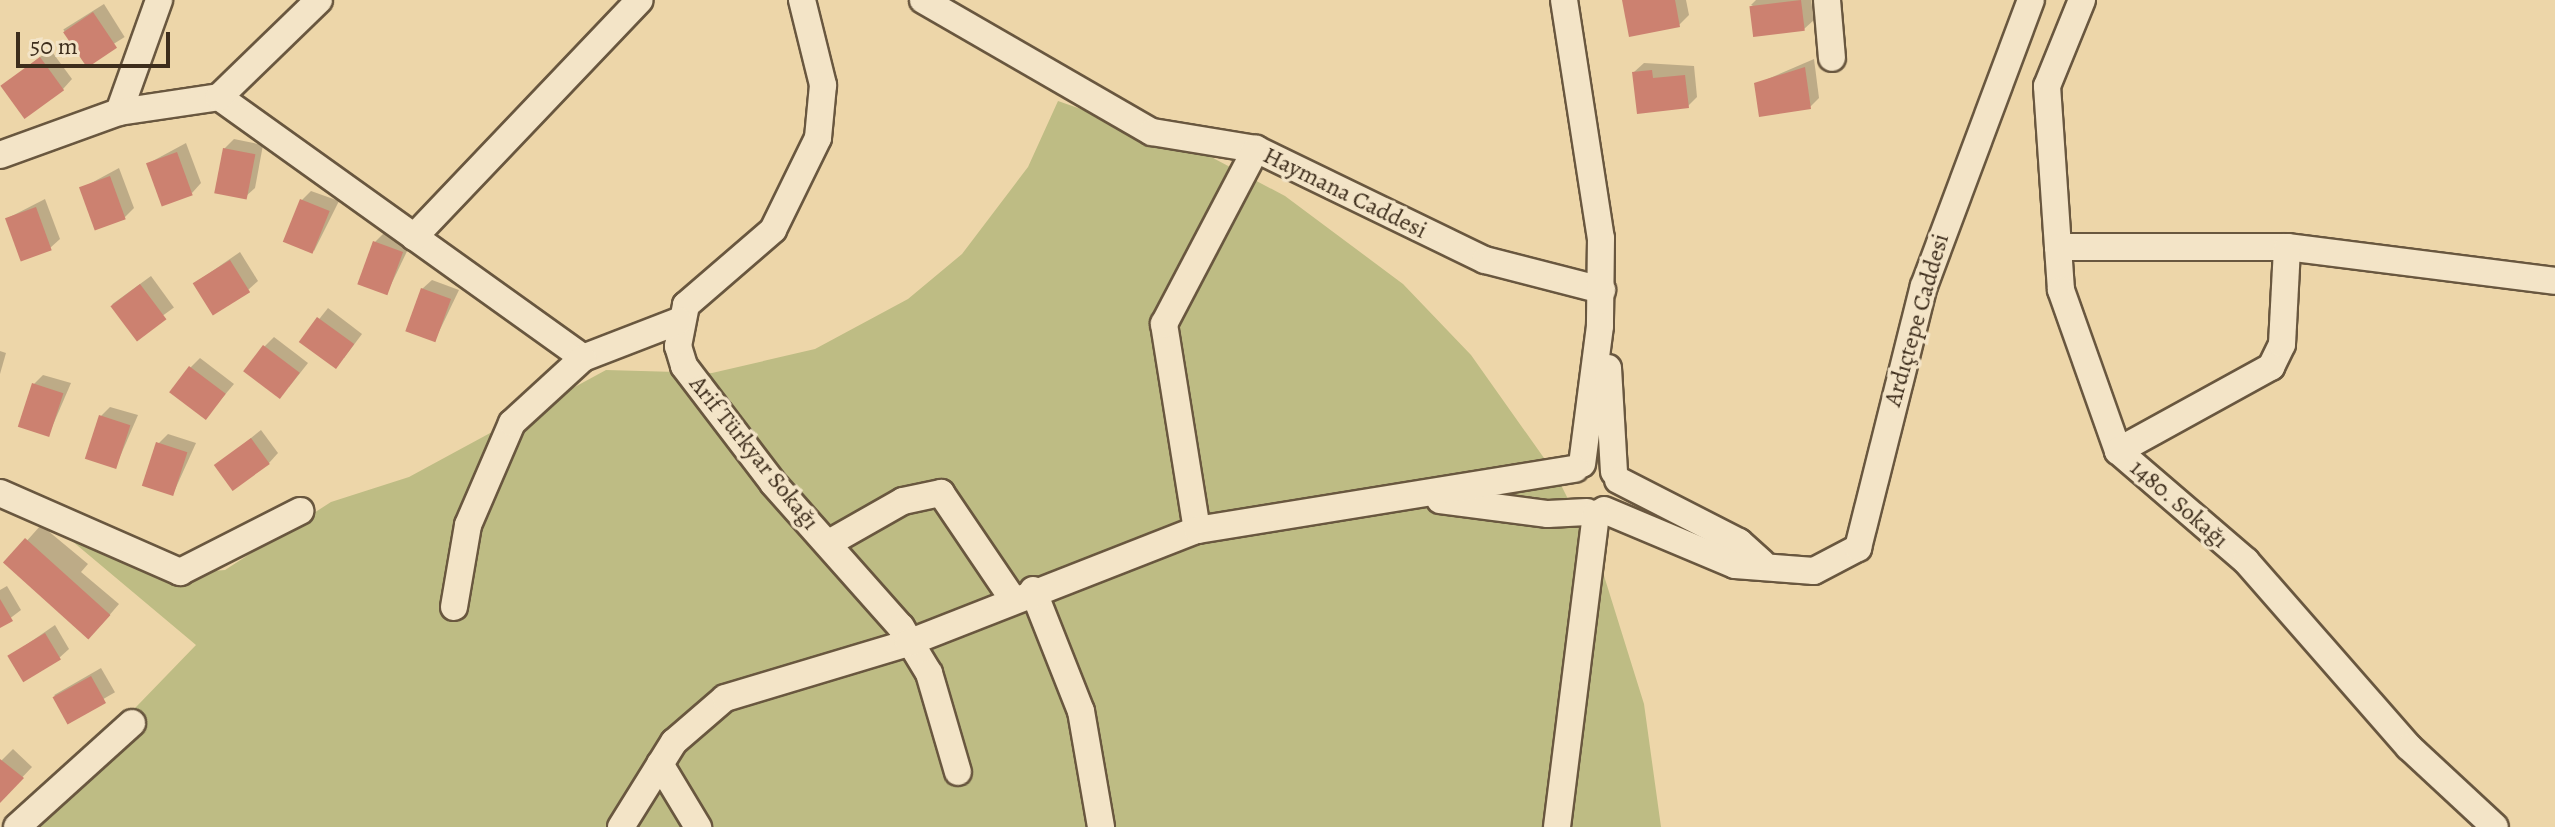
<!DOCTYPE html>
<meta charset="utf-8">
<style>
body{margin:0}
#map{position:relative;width:2555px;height:827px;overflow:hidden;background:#edd6a9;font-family:Alegreya,serif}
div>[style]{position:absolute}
.green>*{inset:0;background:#bebc84}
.shadow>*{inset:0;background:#0003;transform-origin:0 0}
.building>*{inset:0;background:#cc8170;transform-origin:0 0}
.roads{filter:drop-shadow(2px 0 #69573f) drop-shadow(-2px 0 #69573f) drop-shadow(0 2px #69573f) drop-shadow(0 -2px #69573f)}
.minor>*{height:26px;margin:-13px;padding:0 13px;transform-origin:13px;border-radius:13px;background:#f3e4c7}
span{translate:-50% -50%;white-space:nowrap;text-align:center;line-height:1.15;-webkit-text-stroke:7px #f3e4c7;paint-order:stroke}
.street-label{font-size:24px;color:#3d2d1c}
.scale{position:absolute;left:16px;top:32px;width:154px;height:36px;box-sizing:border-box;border:4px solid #3d2d1c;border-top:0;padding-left:10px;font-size:24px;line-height:28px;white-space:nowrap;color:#3d2d1c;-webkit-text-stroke:6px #f3e4c7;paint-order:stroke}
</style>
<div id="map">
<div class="green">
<div style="clip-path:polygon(1058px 101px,1198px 150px,1285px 196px,1403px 284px,1471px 355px,1556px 475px,1600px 563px,1644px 704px,1661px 827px,20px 827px,196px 645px,53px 525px,201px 572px,225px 570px,331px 502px,409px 477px,606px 370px,712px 373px,815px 349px,908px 299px,962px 254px,1028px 167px)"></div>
</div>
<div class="shadow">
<div style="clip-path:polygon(1624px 0,1686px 0,1689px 15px,1679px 25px)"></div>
<div style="clip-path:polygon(1756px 0,1811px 0,1814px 20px,1804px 29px,1751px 5px)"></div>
<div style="left:104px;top:4px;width:39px;height:48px;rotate:58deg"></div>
<div style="clip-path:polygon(50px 49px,72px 79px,63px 89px,3px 86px)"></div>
<div style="clip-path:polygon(1814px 59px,1819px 98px,1810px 107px,1756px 84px)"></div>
<div style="clip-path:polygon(1644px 63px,1694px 66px,1697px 97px,1688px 106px,1634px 72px)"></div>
<div style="clip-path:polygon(234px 139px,263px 145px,255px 188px,245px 197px,224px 149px)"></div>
<div style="clip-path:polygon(186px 143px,201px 183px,192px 193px,149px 163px)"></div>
<div style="clip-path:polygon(119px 168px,134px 208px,124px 218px,82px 188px)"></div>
<div style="clip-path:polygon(311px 191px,339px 201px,314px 251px,302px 200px)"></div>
<div style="clip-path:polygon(45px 199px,60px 239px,50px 248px,8px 218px)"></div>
<div style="clip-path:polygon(384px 233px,411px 243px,387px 293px,375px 242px)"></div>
<div style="clip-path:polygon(240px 252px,258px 281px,248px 290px,195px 283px)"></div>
<div style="left:151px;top:276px;width:39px;height:48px;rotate:54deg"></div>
<div style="clip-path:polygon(432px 280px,459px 290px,435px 340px,422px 289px)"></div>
<div style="clip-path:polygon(328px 308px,362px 334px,344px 358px,301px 342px)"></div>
<div style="clip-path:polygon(274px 337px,308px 363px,289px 387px,264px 347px)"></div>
<div style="clip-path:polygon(0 351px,6px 353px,0 374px)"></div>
<div style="clip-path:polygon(200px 358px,234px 384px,206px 417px,190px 368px)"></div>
<div style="clip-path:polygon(43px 375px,71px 383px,49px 434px,34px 384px)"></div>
<div style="clip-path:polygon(110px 407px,138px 415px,116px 466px,101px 416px)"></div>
<div style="clip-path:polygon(261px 430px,278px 453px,269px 463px,216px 466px)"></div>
<div style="clip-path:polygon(168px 434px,196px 443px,173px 494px,158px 444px)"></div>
<div style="clip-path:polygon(41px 525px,88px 564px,81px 572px,119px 604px,101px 625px,7px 563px)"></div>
<div style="clip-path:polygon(7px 586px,21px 610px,0 626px,0 590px)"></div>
<div style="clip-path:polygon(55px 625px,69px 649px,59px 658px,10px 656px)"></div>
<div style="left:101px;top:668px;width:28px;height:54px;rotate:60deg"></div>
<div style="clip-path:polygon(13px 749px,32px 767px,0 801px,0 762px)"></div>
</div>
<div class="building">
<div style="clip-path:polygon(1622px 0,1675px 0,1680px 27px,1629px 37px)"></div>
<div style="left:1801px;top:0;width:31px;height:52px;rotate:83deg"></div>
<div style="left:93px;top:12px;width:43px;height:36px;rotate:56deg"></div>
<div style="left:40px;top:57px;width:41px;height:49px;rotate:54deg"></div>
<div style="clip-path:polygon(1805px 67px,1811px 109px,1759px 117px,1754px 83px)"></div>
<div style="clip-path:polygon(1652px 70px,1653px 78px,1685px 75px,1689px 108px,1637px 114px,1632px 72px)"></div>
<div style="left:223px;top:148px;width:33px;height:46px;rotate:11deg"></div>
<div style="left:177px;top:152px;width:46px;height:33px;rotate:70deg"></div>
<div style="left:110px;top:176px;width:46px;height:33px;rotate:70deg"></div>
<div style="left:300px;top:199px;width:32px;height:46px;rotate:22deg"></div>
<div style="left:36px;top:207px;width:46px;height:33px;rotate:70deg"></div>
<div style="left:373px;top:241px;width:32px;height:46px;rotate:20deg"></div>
<div style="left:230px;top:260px;width:38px;height:44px;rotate:58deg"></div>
<div style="left:140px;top:284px;width:44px;height:37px;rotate:53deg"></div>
<div style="left:421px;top:288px;width:32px;height:46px;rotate:20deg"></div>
<div style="left:317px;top:317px;width:46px;height:31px;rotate:36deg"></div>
<div style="left:263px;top:345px;width:46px;height:33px;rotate:37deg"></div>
<div style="left:189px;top:366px;width:46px;height:33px;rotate:37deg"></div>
<div style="left:32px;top:383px;width:33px;height:46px;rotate:18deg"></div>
<div style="left:99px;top:415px;width:33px;height:46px;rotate:18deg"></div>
<div style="left:251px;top:438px;width:32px;height:46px;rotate:54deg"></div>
<div style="left:156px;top:442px;width:33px;height:46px;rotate:18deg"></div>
<div style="left:25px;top:538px;width:115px;height:33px;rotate:42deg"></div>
<div style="clip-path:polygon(0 599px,13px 621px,0 628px)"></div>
<div style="left:45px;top:633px;width:31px;height:44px;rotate:59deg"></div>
<div style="left:91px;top:676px;width:31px;height:44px;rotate:61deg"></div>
<div style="clip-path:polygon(0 759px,24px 778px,0 803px)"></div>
</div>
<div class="roads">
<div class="minor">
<div style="left:802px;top:0;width:88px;rotate:76.1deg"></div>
<div style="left:823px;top:85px;width:53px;rotate:95.4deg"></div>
<div style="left:818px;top:138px;width:102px;rotate:116.1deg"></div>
<div style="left:773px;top:230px;width:115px;rotate:139.2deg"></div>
<div style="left:686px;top:305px;width:42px;rotate:101deg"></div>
<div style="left:678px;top:346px;width:21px;rotate:73deg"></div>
<div style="left:684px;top:366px;width:147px;rotate:52.7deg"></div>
<div style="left:773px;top:483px;width:193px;rotate:48.4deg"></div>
<div style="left:901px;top:627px;width:54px;rotate:58.7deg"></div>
<div style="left:929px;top:673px;width:103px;rotate:73.7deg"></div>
<div style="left:923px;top:0;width:264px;rotate:30deg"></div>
<div style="left:1152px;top:132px;width:105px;rotate:9.3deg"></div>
<div style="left:1256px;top:149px;width:254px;rotate:25.9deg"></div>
<div style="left:1485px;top:260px;width:121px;rotate:14.4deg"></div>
<div style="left:1564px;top:0;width:241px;rotate:81.2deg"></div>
<div style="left:1601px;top:238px;width:88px;rotate:90.7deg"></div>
<div style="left:1600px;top:326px;width:139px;rotate:97.4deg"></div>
<div style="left:1827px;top:0;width:58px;rotate:85.1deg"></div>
<div style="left:2082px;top:0;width:93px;rotate:112.1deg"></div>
<div style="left:2047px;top:86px;width:161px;rotate:86.1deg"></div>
<div style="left:2058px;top:247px;width:43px;rotate:86deg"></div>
<div style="left:2061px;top:290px;width:171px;rotate:70.5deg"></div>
<div style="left:2118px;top:451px;width:169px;rotate:40.7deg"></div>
<div style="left:2246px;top:561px;width:247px;rotate:48.8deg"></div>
<div style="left:2409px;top:747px;width:117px;rotate:42.9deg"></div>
<div style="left:219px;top:97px;width:448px;rotate:35.6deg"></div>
<div style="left:583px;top:358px;width:103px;rotate:-21.1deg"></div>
<div style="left:119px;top:112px;width:119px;rotate:-70.3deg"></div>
<div style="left:0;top:155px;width:127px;rotate:-19.9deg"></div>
<div style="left:119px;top:112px;width:101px;rotate:-8.5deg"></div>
<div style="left:219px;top:97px;width:139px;rotate:-44.1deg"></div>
<div style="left:414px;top:237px;width:327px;rotate:-46.4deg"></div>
<div style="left:2058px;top:247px;width:229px"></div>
<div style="left:2287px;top:247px;width:270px;rotate:7.2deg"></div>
<div style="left:1608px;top:368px;width:104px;rotate:86.7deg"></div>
<div style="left:2118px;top:451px;width:175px;rotate:-28.8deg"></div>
<div style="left:2271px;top:367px;width:25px;rotate:-64deg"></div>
<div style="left:2282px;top:344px;width:97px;rotate:-87deg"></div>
<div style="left:1618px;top:480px;width:136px;rotate:27.1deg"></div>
<div style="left:1739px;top:542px;width:31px;rotate:42deg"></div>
<div style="left:0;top:493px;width:197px;rotate:23.7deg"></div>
<div style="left:180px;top:572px;width:135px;rotate:-26.9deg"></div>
<div style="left:1440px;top:500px;width:109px;rotate:7.4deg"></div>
<div style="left:1548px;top:514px;width:39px;rotate:-3deg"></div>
<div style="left:1604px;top:510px;width:142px;rotate:22.8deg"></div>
<div style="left:1735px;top:565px;width:79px;rotate:4.3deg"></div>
<div style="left:1814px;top:571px;width:50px;rotate:-27.6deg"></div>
<div style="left:1858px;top:548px;width:270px;rotate:-75.9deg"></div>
<div style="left:1924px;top:286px;width:305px;rotate:-69.5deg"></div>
<div style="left:1197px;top:530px;width:209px;rotate:-99.1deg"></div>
<div style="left:1164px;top:324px;width:198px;rotate:-62.3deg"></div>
<div style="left:829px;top:543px;width:85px;rotate:-29.6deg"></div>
<div style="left:903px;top:501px;width:39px;rotate:-12deg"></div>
<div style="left:941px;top:493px;width:127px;rotate:55.9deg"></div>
<div style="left:1033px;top:590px;width:130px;rotate:68.4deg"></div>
<div style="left:1081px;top:711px;width:118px;rotate:80.2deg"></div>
<div style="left:454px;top:607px;width:83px;rotate:-80.3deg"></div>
<div style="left:468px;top:525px;width:111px;rotate:-66.7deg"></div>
<div style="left:512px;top:423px;width:96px;rotate:-42.5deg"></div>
<div style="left:660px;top:764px;width:74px;rotate:58.9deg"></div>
<div style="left:17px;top:827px;width:155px;rotate:-42.1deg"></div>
<div style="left:621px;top:827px;width:100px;rotate:-58.1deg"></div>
<div style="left:674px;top:742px;width:67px;rotate:-40.8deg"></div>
<div style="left:725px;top:698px;width:191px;rotate:-16.7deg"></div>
<div style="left:908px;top:643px;width:310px;rotate:-21.4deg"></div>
<div style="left:1197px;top:530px;width:383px;rotate:-9.2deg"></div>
<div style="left:1557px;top:827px;width:316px;rotate:-82.9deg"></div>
</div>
</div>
<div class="street-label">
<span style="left:1345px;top:193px;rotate:26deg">Haymana Caddesi</span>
<span style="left:1917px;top:320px;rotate:-74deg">Ardıçtepe Caddesi</span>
<span style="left:754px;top:453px;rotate:51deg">Arif Türkyar Sokağı</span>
<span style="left:2179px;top:504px;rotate:41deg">1480. Sokağı</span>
</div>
<div class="scale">50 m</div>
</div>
